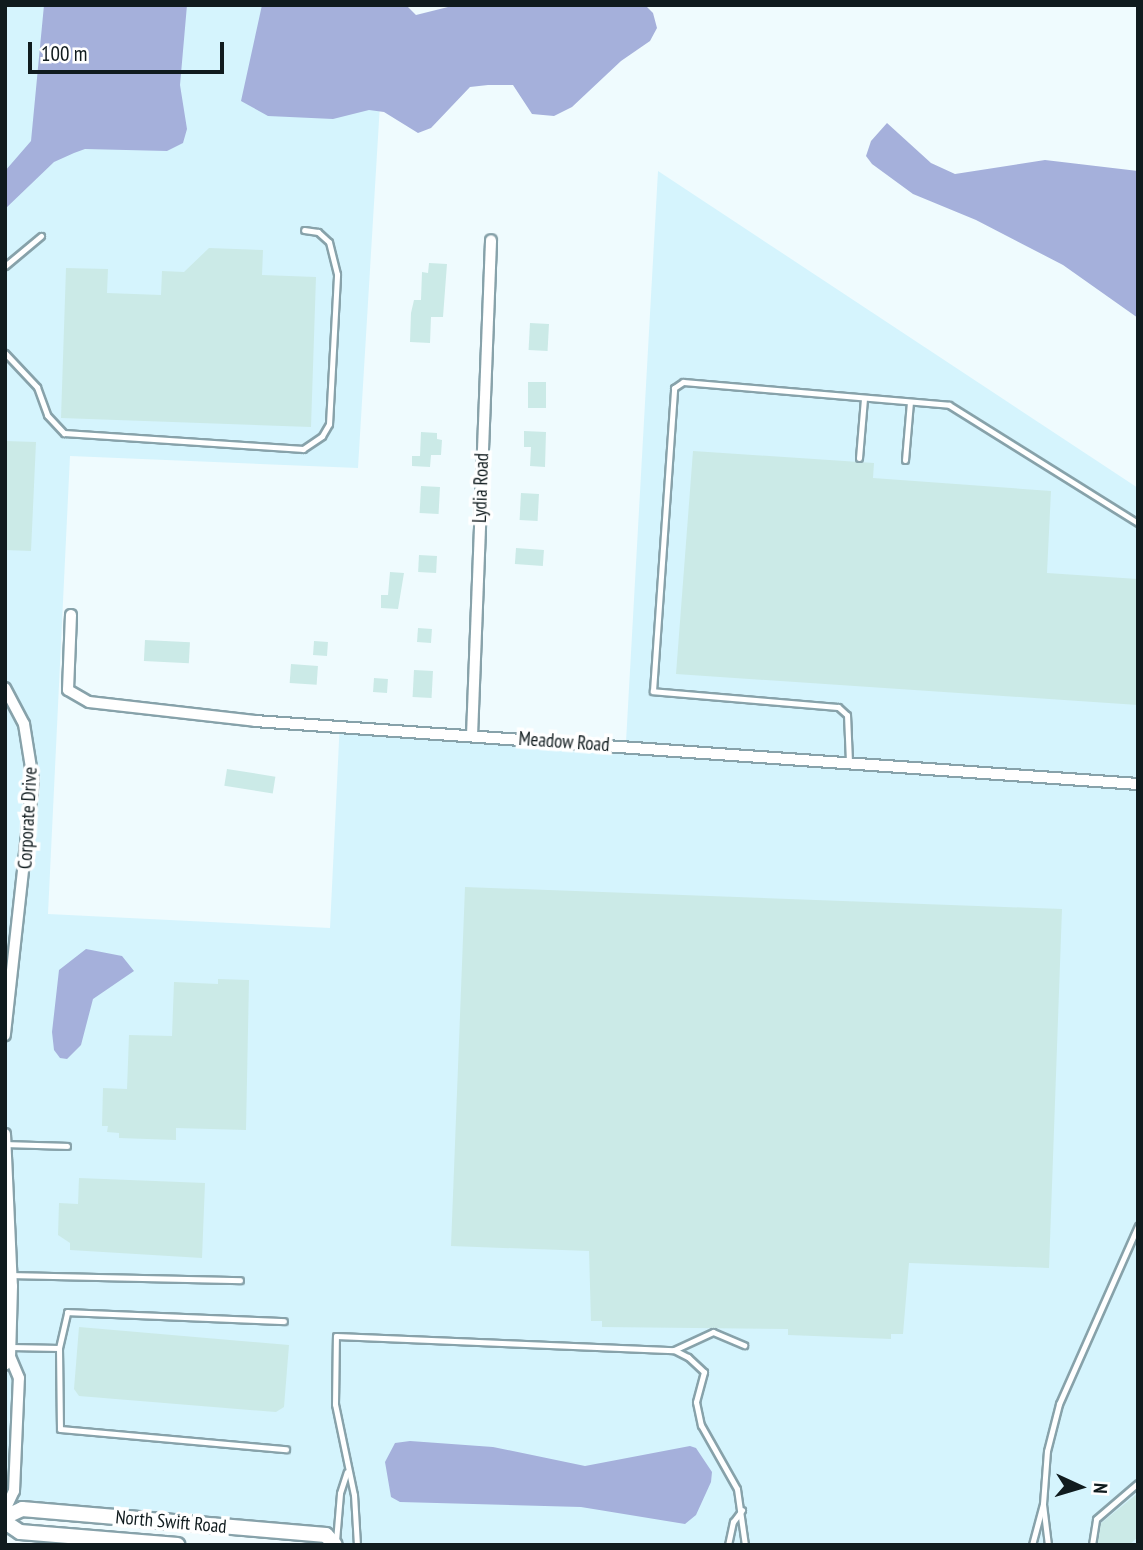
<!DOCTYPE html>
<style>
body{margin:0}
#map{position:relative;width:1143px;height:1550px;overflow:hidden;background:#effbfe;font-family:"PT Sans Narrow",sans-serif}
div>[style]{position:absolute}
.built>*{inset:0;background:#d5f4fd}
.water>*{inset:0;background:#a5b0db}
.building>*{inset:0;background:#cbeae7;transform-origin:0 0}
.roads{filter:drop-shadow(2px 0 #87a2aa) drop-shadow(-2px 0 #87a2aa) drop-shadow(0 2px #87a2aa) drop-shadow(0 -2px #87a2aa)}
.lane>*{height:5px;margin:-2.5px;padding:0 2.5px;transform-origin:2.5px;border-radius:2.5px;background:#fff}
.street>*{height:10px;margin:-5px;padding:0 5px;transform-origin:5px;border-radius:5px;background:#fff}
.secondary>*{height:14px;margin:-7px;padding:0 7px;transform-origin:7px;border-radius:7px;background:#fff}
span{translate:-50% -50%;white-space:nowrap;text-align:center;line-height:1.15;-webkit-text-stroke:7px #fff;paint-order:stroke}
.street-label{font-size:19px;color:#101b1e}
.frame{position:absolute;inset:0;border:7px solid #101b1e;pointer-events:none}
.north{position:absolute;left:1045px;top:1452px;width:70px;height:70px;-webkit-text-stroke:5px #fff;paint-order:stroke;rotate:94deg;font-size:19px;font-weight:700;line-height:28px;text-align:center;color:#101b1e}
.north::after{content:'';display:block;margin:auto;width:24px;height:32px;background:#101b1e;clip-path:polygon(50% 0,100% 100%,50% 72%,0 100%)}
.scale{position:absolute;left:28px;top:42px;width:196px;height:32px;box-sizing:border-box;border:4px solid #101b1e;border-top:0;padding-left:9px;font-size:21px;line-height:24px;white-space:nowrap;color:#101b1e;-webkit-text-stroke:5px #fff;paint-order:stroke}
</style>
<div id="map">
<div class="built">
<div style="clip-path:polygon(5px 5px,386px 5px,358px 468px,70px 456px,48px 914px,330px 928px,340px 720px,626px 742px,658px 171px,1138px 488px,1138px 1545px,360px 1545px,5px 1514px)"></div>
</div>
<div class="water">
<div style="clip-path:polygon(44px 5px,187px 5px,180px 85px,187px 129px,183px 143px,167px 151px,85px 149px,74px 153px,54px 162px,5px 209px,5px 171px,31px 141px)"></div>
<div style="clip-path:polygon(262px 5px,406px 5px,416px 15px,456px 5px,645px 5px,653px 13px,657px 28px,650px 41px,621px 61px,572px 107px,554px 116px,532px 114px,513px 85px,488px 85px,470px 87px,431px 128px,418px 133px,384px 112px,369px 110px,333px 119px,268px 116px,241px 101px)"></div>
<div style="clip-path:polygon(887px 123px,931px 163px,955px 174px,1045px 160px,1138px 171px,1138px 318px,1063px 265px,976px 220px,913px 194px,872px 164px,866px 156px,871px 141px)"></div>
<div style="clip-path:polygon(86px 949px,122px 956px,134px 971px,93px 999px,81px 1045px,67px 1059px,60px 1058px,54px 1050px,52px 1032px,59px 970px)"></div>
<div style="clip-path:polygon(410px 1441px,493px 1447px,585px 1466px,690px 1446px,696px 1448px,712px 1472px,711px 1482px,696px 1515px,685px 1524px,581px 1507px,400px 1502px,391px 1497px,385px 1462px,395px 1443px)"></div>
</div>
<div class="building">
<div style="clip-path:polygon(209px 248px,263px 250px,262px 275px,316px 277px,311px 427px,61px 418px,66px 268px,108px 269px,107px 293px,161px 295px,162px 271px,184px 272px)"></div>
<div style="clip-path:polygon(429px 263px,447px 264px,443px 317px,431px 317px,430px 343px,410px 342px,411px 313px,414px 300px,421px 300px,422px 272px,428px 273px)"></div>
<div style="left:530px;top:323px;width:19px;height:27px;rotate:3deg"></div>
<div style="left:528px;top:382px;width:18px;height:26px"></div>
<div style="clip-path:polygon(524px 431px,546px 432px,545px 467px,530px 466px,531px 447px,524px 447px)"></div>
<div style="clip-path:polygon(421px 432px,437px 433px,437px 439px,442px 440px,441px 455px,431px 455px,430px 467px,412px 466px,412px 456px,420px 456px)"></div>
<div style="clip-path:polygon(5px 441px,36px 442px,31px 551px,5px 550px)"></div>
<div style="clip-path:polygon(693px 451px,874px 463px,873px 478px,1051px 491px,1047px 573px,1138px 579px,1138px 705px,676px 674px)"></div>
<div style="left:421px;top:486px;width:19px;height:27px;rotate:3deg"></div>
<div style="left:521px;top:493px;width:18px;height:27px;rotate:3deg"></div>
<div style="left:516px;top:548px;width:28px;height:16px;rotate:4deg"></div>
<div style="left:419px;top:555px;width:18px;height:17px;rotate:3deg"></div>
<div style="clip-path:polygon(390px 572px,404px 573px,398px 609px,381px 608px,381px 595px,388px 595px)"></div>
<div style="left:418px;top:628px;width:14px;height:14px;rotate:4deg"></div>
<div style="left:145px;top:640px;width:45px;height:21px;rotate:3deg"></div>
<div style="left:314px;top:641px;width:14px;height:14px;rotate:4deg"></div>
<div style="left:291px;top:664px;width:27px;height:19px;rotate:4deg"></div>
<div style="left:414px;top:670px;width:19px;height:27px;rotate:3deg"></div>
<div style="left:374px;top:678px;width:14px;height:14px;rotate:4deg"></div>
<div style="left:227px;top:769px;width:49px;height:17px;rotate:9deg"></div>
<div style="clip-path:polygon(465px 887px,1062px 909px,1049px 1268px,909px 1263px,903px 1334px,891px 1334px,891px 1339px,788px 1335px,788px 1329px,602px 1327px,602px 1321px,591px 1321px,589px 1251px,451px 1246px)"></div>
<div style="clip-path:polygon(218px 979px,249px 980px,246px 1130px,176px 1128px,176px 1140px,119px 1138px,119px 1133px,107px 1132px,108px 1126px,102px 1126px,103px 1088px,127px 1089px,129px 1035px,172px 1036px,174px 982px,218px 984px)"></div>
<div style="clip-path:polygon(79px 1178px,205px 1183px,202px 1258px,70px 1250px,70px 1243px,58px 1235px,59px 1203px,78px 1204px)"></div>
<div style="clip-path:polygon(79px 1327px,289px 1345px,284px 1407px,276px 1412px,79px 1396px,74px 1389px)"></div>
<div style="clip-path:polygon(1138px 1493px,1138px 1537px,1129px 1545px,1097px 1545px,1100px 1524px)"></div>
</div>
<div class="roads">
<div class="lane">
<div style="left:5px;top:266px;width:47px;rotate:-39.8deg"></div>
<div style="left:5px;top:353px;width:47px;rotate:46.7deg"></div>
<div style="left:37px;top:387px;width:30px;rotate:70deg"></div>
<div style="left:47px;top:415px;width:25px;rotate:47deg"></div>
<div style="left:64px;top:433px;width:240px;rotate:3.8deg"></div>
<div style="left:303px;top:449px;width:23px;rotate:-34deg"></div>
<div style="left:322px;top:436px;width:14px;rotate:-60deg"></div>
<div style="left:329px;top:424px;width:150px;rotate:-86.9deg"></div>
<div style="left:337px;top:274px;width:33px;rotate:-104deg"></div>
<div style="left:329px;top:242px;width:15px;rotate:-138deg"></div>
<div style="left:318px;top:232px;width:14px;rotate:-172deg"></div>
<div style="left:859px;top:458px;width:60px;rotate:-85.2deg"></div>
<div style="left:905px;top:460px;width:58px;rotate:-85.1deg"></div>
<div style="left:849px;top:762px;width:47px;rotate:-92.4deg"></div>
<div style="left:847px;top:715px;width:12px;rotate:-138deg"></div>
<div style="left:838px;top:707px;width:186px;rotate:-175.1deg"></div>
<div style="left:653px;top:691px;width:304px;rotate:-86deg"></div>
<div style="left:674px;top:388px;width:11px;rotate:-34deg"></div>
<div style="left:683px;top:382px;width:267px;rotate:4.9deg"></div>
<div style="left:949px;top:405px;width:223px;rotate:32deg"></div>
<div style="left:6px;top:1144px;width:61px;rotate:1.9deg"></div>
<div style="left:11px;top:1275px;width:229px;rotate:1.3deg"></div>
<div style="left:11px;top:1347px;width:48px;rotate:1.2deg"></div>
<div style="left:59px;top:1348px;width:81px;rotate:89.3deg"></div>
<div style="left:60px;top:1429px;width:227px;rotate:5.1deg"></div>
<div style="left:59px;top:1348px;width:37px;rotate:-77deg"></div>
<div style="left:67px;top:1312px;width:217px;rotate:2.4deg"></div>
<div style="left:674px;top:1350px;width:43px;rotate:-24.8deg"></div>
<div style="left:713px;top:1332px;width:34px;rotate:23deg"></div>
<div style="left:336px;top:1541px;width:48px;rotate:-85.2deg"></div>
<div style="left:340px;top:1493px;width:22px;rotate:-72deg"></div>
<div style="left:357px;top:1545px;width:50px;rotate:-93.4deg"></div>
<div style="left:354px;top:1495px;width:93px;rotate:-101.8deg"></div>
<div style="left:335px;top:1404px;width:68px;rotate:-89.2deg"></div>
<div style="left:336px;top:1336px;width:338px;rotate:2.4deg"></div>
<div style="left:674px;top:1350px;width:16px;rotate:27deg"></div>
<div style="left:688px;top:1357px;width:22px;rotate:43deg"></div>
<div style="left:704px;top:1372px;width:31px;rotate:105deg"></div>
<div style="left:696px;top:1402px;width:24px;rotate:78deg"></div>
<div style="left:701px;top:1425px;width:73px;rotate:60.6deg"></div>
<div style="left:737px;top:1489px;width:57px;rotate:81.9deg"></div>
<div style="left:728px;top:1545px;width:24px;rotate:-78deg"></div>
<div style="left:733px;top:1522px;width:15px;rotate:-53deg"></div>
<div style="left:1032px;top:1545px;width:42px;rotate:-75deg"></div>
<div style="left:1048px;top:1545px;width:41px;rotate:-97deg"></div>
<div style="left:1043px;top:1504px;width:53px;rotate:-85.7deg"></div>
<div style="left:1047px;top:1451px;width:49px;rotate:-75.7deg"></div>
<div style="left:1059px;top:1404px;width:195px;rotate:-66.1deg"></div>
<div style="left:1092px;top:1545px;width:26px;rotate:-81deg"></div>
<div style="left:1096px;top:1519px;width:55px;rotate:-40.6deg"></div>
</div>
<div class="street">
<div style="left:71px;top:615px;width:75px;rotate:92.3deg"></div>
<div style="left:68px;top:690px;width:24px;rotate:30deg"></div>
<div style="left:89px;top:702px;width:167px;rotate:6.5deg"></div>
<div style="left:255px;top:721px;width:885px;rotate:4.08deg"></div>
<div style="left:5px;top:688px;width:41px;rotate:62.2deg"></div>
<div style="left:24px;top:724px;width:57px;rotate:80.9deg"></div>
<div style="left:33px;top:780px;width:257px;rotate:96.3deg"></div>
<div style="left:472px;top:736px;width:496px;rotate:-87.8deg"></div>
<div style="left:5px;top:1134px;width:152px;rotate:87.4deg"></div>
<div style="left:12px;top:1286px;width:71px;rotate:91.6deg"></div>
<div style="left:10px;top:1357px;width:9px;rotate:122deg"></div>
<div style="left:5px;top:1510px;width:21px;rotate:-65deg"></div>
<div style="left:14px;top:1491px;width:113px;rotate:-87.5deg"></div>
<div style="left:19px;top:1378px;width:23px;rotate:-113deg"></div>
</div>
<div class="secondary">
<div style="left:5px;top:1517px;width:19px;rotate:-25deg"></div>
<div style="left:22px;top:1509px;width:305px;rotate:4.9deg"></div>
<div style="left:326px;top:1535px;width:13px;rotate:48deg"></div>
<div style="left:5px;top:1522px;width:18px;rotate:34deg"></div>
<div style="left:20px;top:1532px;width:158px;rotate:4.7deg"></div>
</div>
</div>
<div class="street-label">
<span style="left:481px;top:488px;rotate:-88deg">Lydia Road</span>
<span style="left:564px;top:742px;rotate:4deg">Meadow Road</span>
<span style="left:28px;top:818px;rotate:-87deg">Corporate Drive</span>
<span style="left:171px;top:1522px;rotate:5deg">North Swift Road</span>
</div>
<div class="frame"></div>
<div class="north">N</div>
<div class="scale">100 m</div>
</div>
